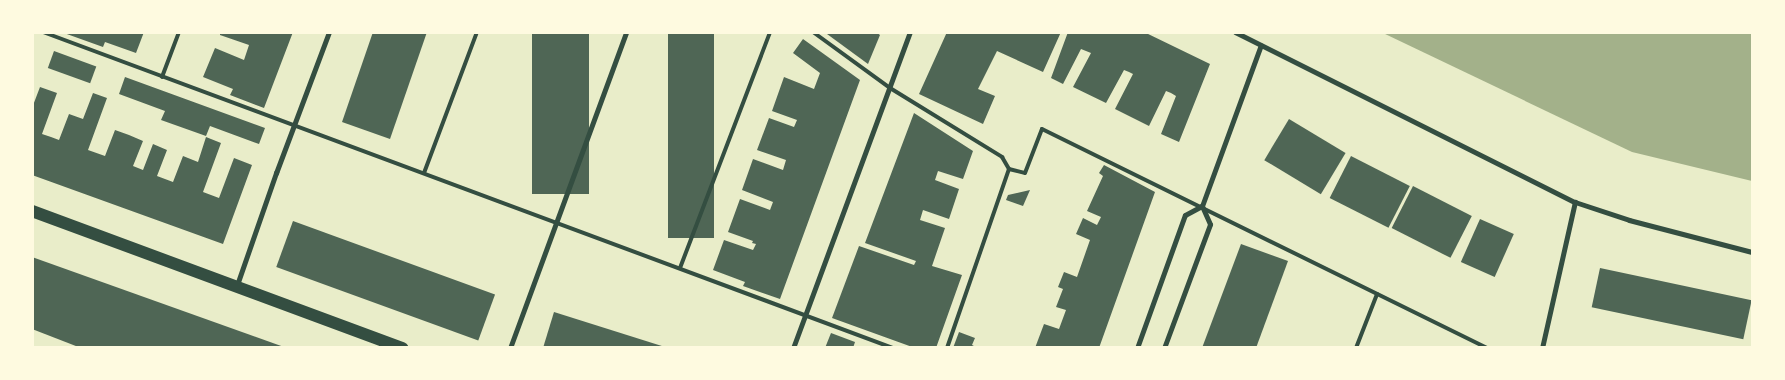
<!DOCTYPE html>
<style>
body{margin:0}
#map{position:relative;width:1785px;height:380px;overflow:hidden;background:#e9edc9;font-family:Manrope,sans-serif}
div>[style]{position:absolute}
.water>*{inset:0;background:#a3b18a}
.building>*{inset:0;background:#4f6655;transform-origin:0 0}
.service>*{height:4px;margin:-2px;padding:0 2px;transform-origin:2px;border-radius:2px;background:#344e41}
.pedestrian>*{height:4.5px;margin:-2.25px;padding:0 2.25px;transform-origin:2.25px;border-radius:2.25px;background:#344e41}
.minor>*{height:5px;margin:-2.5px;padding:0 2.5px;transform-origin:2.5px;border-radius:2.5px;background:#344e41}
.primary>*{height:12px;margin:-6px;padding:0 6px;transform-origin:6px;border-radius:6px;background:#344e41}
span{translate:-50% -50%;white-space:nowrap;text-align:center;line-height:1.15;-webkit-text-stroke:5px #fefae0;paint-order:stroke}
.frame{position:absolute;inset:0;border:34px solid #fefae0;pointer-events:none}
</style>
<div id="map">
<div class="water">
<div style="clip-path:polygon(1383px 33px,1752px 33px,1752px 181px,1632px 152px)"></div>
</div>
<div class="building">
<div style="clip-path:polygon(144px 32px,136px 53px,105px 42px,103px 47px,64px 33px)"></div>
<div style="clip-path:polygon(220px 32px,293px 32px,264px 108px,230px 95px,233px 89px,203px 77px,215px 48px,244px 60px,249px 45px,220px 35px)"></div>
<div style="clip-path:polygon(373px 32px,427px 32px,390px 139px,342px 122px)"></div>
<div style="left:532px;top:32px;width:57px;height:162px"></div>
<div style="left:668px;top:32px;width:46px;height:206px"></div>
<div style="clip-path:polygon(828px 32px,876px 32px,880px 35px,868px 64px,827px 34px)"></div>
<div style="clip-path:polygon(947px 32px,1061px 32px,1043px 72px,997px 51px,978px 89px,995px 96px,983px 124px,919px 94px)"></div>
<div style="clip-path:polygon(1068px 32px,1144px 32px,1210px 64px,1179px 142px,1161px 134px,1176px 96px,1171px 93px,1166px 91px,1149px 126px,1115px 109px,1133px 74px,1129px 72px,1124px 70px,1106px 103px,1073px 87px,1091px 53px,1081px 49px,1063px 84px,1051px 78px)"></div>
<div style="clip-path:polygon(803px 39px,860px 80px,780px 299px,743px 286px,745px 282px,713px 270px,724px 240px,753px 250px,756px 244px,752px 243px,753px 241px,728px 232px,740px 199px,770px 210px,773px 202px,742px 190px,753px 159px,783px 170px,786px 160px,757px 150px,769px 118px,794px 127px,797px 120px,772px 111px,784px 77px,814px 89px,820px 73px,793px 53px)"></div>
<div style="left:54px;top:51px;width:45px;height:18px;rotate:20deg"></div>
<div style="clip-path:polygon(125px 77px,265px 128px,259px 144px,210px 126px,206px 136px,161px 120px,165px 111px,119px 94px)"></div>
<div style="clip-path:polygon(40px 87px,57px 93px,42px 134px,51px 137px,59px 140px,69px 114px,83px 119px,93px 93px,107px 98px,88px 150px,105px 156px,115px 130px,129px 135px,143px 141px,133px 166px,143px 170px,153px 144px,167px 150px,157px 176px,173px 182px,183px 156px,198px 162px,206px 137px,221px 143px,203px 192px,219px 198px,234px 158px,252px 165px,223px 244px,32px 175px,32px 108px)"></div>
<div style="clip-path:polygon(914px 113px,973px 151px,963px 179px,938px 171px,935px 180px,959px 189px,949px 219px,923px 210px,920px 220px,945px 228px,932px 266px,962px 275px,936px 348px,915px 348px,832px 318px,859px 246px,914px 265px,916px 261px,865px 243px)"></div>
<div style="left:1289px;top:119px;width:66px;height:48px;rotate:31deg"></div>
<div style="left:1351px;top:156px;width:66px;height:47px;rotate:27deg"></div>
<div style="clip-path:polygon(1104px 165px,1155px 192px,1099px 348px,1035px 348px,1044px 324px,1059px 329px,1066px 310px,1056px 307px,1063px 289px,1058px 287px,1064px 272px,1077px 277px,1090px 240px,1076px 234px,1083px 218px,1097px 225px,1101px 217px,1087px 211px,1103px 176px,1099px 173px)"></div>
<div style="left:1413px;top:186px;width:66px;height:47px;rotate:27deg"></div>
<div style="clip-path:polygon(1030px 190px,1023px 206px,1006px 200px,1008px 195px)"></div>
<div style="left:1480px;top:219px;width:37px;height:47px;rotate:24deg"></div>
<div style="left:293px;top:221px;width:215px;height:49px;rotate:20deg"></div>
<div style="clip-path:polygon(1241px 244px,1288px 261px,1256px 348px,1202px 348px)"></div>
<div style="clip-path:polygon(32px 257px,284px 347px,284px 348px,81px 348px,32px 329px)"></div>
<div style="left:1600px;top:268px;width:155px;height:40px;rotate:12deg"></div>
<div style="clip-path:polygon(554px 312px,665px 347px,665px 348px,543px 348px)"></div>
<div style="clip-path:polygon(959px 332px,975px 338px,972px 345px,978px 348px,953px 348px)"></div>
<div style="clip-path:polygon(831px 333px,855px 342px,853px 348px,825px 348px)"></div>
</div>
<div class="service">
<div style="left:43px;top:32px;width:907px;rotate:20.39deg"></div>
<div style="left:813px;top:32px;width:95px;rotate:36deg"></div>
<div style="left:890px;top:88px;width:132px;rotate:31.6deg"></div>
<div style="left:1002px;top:157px;width:14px;rotate:60deg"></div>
<div style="left:162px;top:77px;width:48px;rotate:-69.3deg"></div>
<div style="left:424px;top:173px;width:151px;rotate:-69.4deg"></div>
<div style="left:680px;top:268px;width:253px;rotate:-69.1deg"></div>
<div style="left:947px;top:348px;width:189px;rotate:-70.9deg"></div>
<div style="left:1009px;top:169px;width:16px;rotate:14deg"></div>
<div style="left:1025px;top:173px;width:47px;rotate:-68.9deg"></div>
<div style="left:1042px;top:129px;width:496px;rotate:26.2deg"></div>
<div style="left:1356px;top:348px;width:58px;rotate:-68.7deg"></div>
</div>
<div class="pedestrian">
<div style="left:237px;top:285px;width:119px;rotate:-70.8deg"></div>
</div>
<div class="minor">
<div style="left:1235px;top:32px;width:380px;rotate:26.6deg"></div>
<div style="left:1575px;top:202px;width:57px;rotate:18.4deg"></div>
<div style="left:1629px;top:220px;width:127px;rotate:14.6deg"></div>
<div style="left:276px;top:173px;width:151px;rotate:-69.4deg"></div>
<div style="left:510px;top:348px;width:337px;rotate:-69.8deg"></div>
<div style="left:793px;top:348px;width:337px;rotate:-69.7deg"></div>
<div style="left:1137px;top:348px;width:141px;rotate:-70.2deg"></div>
<div style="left:1185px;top:215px;width:19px;rotate:-28deg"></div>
<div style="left:1202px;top:206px;width:171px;rotate:-69.9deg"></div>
<div style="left:1164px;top:348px;width:132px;rotate:-69.6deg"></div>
<div style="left:1210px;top:224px;width:20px;rotate:-114deg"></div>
<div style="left:1542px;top:348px;width:150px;rotate:-77.3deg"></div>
</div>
<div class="primary">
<div style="left:32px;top:211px;width:395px;rotate:20.3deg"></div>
</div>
<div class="frame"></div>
</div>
